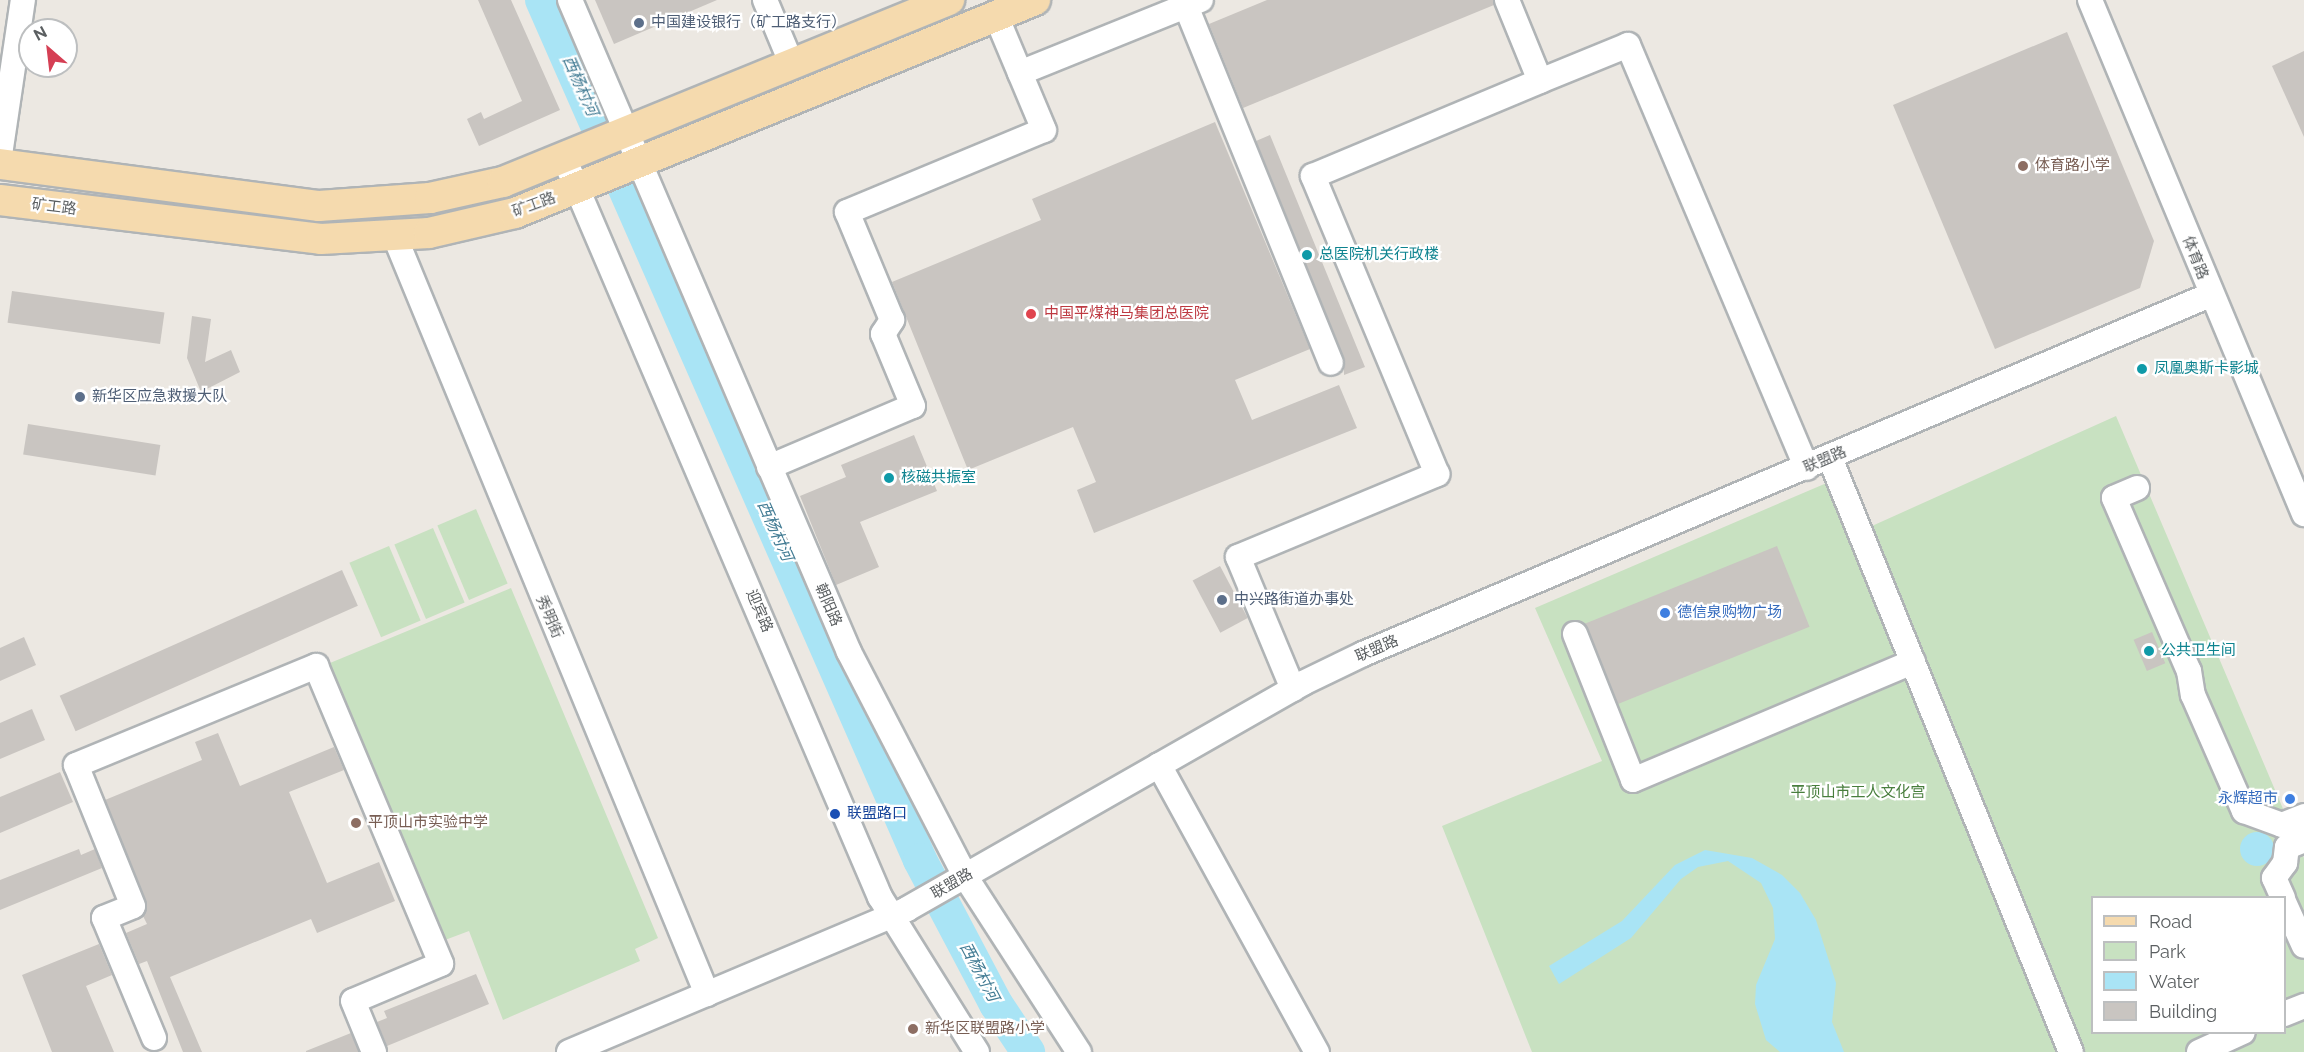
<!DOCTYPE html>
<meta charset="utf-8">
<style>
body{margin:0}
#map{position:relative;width:2304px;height:1052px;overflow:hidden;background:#ece8e2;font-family:Raleway,"Noto Sans SC",sans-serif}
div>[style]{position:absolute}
.green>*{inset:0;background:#c8e1c1;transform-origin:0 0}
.water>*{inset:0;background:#a9e4f5}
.round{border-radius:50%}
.river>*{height:34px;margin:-17px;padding:0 17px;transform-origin:17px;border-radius:17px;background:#a9e4f5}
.building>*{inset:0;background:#c9c5c1;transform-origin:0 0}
.roads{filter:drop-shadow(2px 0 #b0b4b6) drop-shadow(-2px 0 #b0b4b6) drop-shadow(0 2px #b0b4b6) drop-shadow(0 -2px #b0b4b6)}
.minor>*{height:24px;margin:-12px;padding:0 12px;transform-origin:12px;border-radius:12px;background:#fff}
.major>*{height:30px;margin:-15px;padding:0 15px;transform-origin:15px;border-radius:15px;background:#f5daae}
.dots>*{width:16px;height:16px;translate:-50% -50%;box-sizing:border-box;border:3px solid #fff;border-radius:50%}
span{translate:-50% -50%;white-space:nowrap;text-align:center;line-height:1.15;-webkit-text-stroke:4.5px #fff;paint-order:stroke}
.service-label{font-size:15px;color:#4e5e75}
.left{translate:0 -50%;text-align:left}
.education-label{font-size:15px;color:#785e54}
.street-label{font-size:15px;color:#5b5f61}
.culture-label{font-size:15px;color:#0d838f}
.health-label{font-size:15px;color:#be3a42}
.shop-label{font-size:15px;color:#366cbe}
.right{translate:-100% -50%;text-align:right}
.park-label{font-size:15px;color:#487e3d}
.transit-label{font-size:15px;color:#164399}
.water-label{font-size:16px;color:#437c94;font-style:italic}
.legend{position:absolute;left:2091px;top:896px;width:195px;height:138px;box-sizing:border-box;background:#fff;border:2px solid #bdbfc0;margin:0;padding:8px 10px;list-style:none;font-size:18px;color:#5b5f61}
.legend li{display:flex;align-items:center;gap:12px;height:30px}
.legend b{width:30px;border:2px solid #bdbfc0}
.north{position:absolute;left:18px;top:18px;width:60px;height:60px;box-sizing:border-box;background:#fff;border:2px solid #bdbfc0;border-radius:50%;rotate:332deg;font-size:16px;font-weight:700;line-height:24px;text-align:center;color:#5b5f61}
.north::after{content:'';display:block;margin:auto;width:21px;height:27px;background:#d53f54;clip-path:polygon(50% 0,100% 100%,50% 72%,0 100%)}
</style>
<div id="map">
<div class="green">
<div style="clip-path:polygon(evenodd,2116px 416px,2304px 858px,2304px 1052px,1532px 1052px,1442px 826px,1602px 761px,1535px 608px,1829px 482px,1852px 535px,2116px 416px,2092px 898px,2284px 898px,2284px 1032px,2092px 1032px,2092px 898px)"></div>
<div style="left:476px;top:509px;width:81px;height:42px;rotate:67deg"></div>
<div style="left:433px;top:528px;width:81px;height:42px;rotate:67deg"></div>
<div style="left:389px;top:546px;width:81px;height:43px;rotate:67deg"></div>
<div style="clip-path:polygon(511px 588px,658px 938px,635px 949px,640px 961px,503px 1020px,469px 931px,445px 940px,330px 663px)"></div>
</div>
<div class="water">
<div class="round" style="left:2240px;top:832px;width:34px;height:34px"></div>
<div style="clip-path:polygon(1705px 850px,1752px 858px,1782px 875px,1800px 893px,1816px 920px,1836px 983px,1832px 1022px,1844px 1052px,1780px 1052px,1766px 1040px,1755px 1004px,1756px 985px,1775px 939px,1773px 908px,1761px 883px,1728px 861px,1698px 867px,1681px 879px,1631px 938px,1559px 984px,1549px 966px,1622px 921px,1675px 865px)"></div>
</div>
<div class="river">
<div style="left:542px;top:0;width:939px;rotate:66.27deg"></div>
<div style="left:920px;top:860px;width:163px;rotate:62.2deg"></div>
<div style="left:996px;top:1004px;width:58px;rotate:56.3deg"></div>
</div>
<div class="building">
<div style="clip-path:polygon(478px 0,511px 0,560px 110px,479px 146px,467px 119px,481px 112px,484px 119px,522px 101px)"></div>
<div style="clip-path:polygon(595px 0,717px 0,614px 44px)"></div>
<div style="clip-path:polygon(1267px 0,1493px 0,1494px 5px,1243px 108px,1209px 24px)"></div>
<div style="clip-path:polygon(2067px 32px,2154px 241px,2140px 288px,1995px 349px,1893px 105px)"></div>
<div style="clip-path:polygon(2304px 51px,2304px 137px,2272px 66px)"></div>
<div style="clip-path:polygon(1215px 122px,1310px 349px,1235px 380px,1252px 420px,1339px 385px,1357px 428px,1094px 533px,1077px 490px,1096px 482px,1073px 427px,968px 470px,892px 282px,1041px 220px,1032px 199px)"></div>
<div style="clip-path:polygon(1270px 135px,1365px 367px,1344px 375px,1344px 358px,1256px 141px)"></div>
<div style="left:12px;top:291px;width:154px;height:32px;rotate:8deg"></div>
<div style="clip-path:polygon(192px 316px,211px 319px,205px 362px,231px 350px,240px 372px,201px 392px,187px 358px)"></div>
<div style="left:28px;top:424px;width:134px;height:31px;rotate:9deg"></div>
<div style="clip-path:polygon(914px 435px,937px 491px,860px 522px,879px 567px,836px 585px,800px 496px,846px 477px,841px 465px)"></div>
<div style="left:1777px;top:546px;width:87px;height:208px;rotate:68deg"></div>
<div style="left:1220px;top:566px;width:59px;height:31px;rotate:62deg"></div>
<div style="left:342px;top:570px;width:39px;height:309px;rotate:66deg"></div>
<div style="left:2152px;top:632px;width:34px;height:20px;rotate:67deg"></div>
<div style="clip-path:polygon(24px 637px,36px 665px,0 681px,0 648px)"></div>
<div style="clip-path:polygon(32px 709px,45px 740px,0 759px,0 723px)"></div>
<div style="clip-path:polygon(218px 733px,240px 786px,334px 747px,344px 770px,289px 792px,327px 883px,379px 862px,395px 901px,317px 933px,311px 919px,170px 977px,202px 1052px,183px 1052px,147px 961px,139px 964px,126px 933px,147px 924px,143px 916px,146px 901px,105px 800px,202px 760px,195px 742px)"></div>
<div style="clip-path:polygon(60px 772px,73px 802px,0 833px,0 797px)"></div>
<div style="clip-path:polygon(79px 849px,81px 855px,95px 849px,102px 868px,0 910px,0 880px)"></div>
<div style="clip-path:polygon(99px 944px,112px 975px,86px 986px,114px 1052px,52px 1052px,22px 975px)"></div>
<div style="clip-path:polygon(476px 974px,489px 1004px,387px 1046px,377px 1022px,387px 1018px,384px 1011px)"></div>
<div style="clip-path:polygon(351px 1033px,359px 1052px,306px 1052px,306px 1051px)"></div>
</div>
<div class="roads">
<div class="minor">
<div style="left:570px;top:0;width:709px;rotate:66.83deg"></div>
<div style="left:849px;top:652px;width:252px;rotate:62.6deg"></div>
<div style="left:965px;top:876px;width:210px;rotate:57.1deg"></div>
<div style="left:765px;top:0;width:70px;rotate:67.4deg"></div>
<div style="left:1507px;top:0;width:87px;rotate:67.8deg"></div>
<div style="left:1540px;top:81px;width:95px;rotate:-22.2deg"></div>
<div style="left:1628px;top:45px;width:459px;rotate:67.1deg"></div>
<div style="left:2090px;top:0;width:557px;rotate:67.4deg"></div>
<div style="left:1186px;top:6px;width:385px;rotate:67.9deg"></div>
<div style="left:1020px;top:73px;width:195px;rotate:-22deg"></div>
<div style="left:0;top:155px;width:157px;rotate:-81.6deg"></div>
<div style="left:564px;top:158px;width:804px;rotate:66.85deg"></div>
<div style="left:880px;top:897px;width:183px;rotate:58deg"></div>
<div style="left:395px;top:237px;width:819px;rotate:67.6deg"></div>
<div style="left:1830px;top:458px;width:641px;rotate:67.92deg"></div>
<div style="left:769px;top:467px;width:156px;rotate:-23deg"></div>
<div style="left:913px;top:406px;width:78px;rotate:-112.6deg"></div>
<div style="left:883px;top:334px;width:17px;rotate:-57deg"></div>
<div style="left:892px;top:320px;width:117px;rotate:-112.6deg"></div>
<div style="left:847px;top:212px;width:213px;rotate:-22.6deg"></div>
<div style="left:1044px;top:130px;width:124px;rotate:-112.8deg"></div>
<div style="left:2137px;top:488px;width:25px;rotate:157deg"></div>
<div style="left:2114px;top:498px;width:189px;rotate:66.6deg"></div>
<div style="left:2189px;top:671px;width:24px;rotate:81deg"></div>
<div style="left:2193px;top:695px;width:127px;rotate:66.3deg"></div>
<div style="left:2244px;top:811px;width:40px;rotate:20.2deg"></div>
<div style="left:2282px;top:825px;width:24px;rotate:-22deg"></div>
<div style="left:1575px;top:634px;width:157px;rotate:68.3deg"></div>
<div style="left:1633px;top:780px;width:304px;rotate:-22.9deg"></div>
<div style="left:1293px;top:689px;width:143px;rotate:-112.6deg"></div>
<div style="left:1238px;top:557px;width:216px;rotate:-22.6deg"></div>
<div style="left:1437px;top:474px;width:323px;rotate:-112.6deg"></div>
<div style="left:1313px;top:176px;width:246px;rotate:-22.7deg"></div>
<div style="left:1159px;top:765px;width:328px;rotate:61.2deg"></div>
<div style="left:2283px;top:898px;width:22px;rotate:-114deg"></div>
<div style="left:2274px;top:878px;width:19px;rotate:-54deg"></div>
<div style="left:2285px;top:863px;width:16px;rotate:-83deg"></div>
<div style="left:2287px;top:847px;width:18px;rotate:-22deg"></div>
<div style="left:2284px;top:902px;width:48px;rotate:65.6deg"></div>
<div style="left:2284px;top:1014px;width:22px;rotate:-22deg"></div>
<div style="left:154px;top:1038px;width:130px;rotate:-112.6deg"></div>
<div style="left:104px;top:918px;width:31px;rotate:-22deg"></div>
<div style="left:133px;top:906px;width:152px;rotate:-112deg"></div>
<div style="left:76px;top:765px;width:260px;rotate:-22.4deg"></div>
<div style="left:316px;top:666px;width:323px;rotate:67.2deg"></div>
<div style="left:441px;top:964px;width:95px;rotate:157.2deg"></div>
<div style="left:353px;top:1001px;width:55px;rotate:67.6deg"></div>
<div style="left:569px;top:1052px;width:367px;rotate:-22.9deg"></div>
<div style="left:907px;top:909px;width:456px;rotate:-29.7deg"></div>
<div style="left:1303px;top:683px;width:67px;rotate:-25.8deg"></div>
<div style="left:1363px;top:654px;width:920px;rotate:-22.97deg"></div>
<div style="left:2199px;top:1052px;width:48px;rotate:-24.4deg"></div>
</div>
<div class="major">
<div style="left:0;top:164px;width:322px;rotate:7.5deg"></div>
<div style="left:319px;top:206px;width:111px;rotate:-4.1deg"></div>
<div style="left:430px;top:198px;width:75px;rotate:-12.4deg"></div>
<div style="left:503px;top:182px;width:482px;rotate:-22.2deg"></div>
<div style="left:0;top:200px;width:323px;rotate:6.9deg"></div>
<div style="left:321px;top:239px;width:108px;rotate:-3.2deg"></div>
<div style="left:429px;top:233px;width:88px;rotate:-13.1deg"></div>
<div style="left:515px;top:213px;width:562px;rotate:-22.27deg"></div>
</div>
</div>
<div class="dots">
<div style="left:639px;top:23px;background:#5c6f8a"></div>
<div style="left:2023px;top:166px;background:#8d6e63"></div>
<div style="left:1307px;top:255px;background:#0f9aa8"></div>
<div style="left:1031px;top:314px;background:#e0444e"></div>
<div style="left:2142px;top:369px;background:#0f9aa8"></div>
<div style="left:80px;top:397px;background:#5c6f8a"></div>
<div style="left:889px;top:478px;background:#0f9aa8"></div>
<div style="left:1222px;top:600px;background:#5c6f8a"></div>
<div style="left:1665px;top:613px;background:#3f7fe0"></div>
<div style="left:2149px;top:651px;background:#0f9aa8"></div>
<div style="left:2290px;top:799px;background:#3f7fe0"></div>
<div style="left:835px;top:814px;background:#1a4fb4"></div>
<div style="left:356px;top:823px;background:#8d6e63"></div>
<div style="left:913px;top:1029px;background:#8d6e63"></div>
</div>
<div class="service-label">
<span class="left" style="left:651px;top:23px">中国建设银行（矿工路支行）</span>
<span class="left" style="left:92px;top:397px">新华区应急救援大队</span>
<span class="left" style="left:1234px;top:600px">中兴路街道办事处</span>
</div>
<div class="education-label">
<span class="left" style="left:2035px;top:166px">体育路小学</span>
<span class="left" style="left:368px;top:823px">平顶山市实验中学</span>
<span class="left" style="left:925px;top:1029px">新华区联盟路小学</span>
</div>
<div class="street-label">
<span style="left:534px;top:205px;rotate:-20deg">矿工路</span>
<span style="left:54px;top:207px;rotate:7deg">矿工路</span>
<span style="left:2195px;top:258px;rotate:68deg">体育路</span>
<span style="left:1825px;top:460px;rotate:-23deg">联盟路</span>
<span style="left:828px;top:605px;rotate:67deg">朝阳路</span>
<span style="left:759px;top:611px;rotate:67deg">迎宾路</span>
<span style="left:549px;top:617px;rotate:67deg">秀明街</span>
<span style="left:1377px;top:649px;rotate:-23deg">联盟路</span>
<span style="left:952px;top:884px;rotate:-30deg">联盟路</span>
</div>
<div class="culture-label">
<span class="left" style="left:1319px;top:255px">总医院机关行政楼</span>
<span class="left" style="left:2154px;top:369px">凤凰奥斯卡影城</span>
<span class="left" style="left:901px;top:478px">核磁共振室</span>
<span class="left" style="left:2161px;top:651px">公共卫生间</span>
</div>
<div class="health-label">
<span class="left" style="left:1044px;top:314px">中国平煤神马集团总医院</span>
</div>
<div class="shop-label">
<span class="left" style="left:1677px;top:613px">德信泉购物广场</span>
<span class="right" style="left:2278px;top:799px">永辉超市</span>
</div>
<div class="park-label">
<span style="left:1858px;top:793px">平顶山市工人文化宫</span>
</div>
<div class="transit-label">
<span class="left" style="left:847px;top:814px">联盟路口</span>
</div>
<div class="water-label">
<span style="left:580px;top:86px;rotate:66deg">西杨村河</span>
<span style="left:775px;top:531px;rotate:66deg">西杨村河</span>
<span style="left:979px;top:972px;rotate:62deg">西杨村河</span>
</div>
<ul class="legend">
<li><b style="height:8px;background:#f5daae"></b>Road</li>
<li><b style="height:16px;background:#c8e1c1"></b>Park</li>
<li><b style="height:16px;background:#a9e4f5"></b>Water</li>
<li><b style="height:16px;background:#c9c5c1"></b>Building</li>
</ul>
<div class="north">N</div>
</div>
